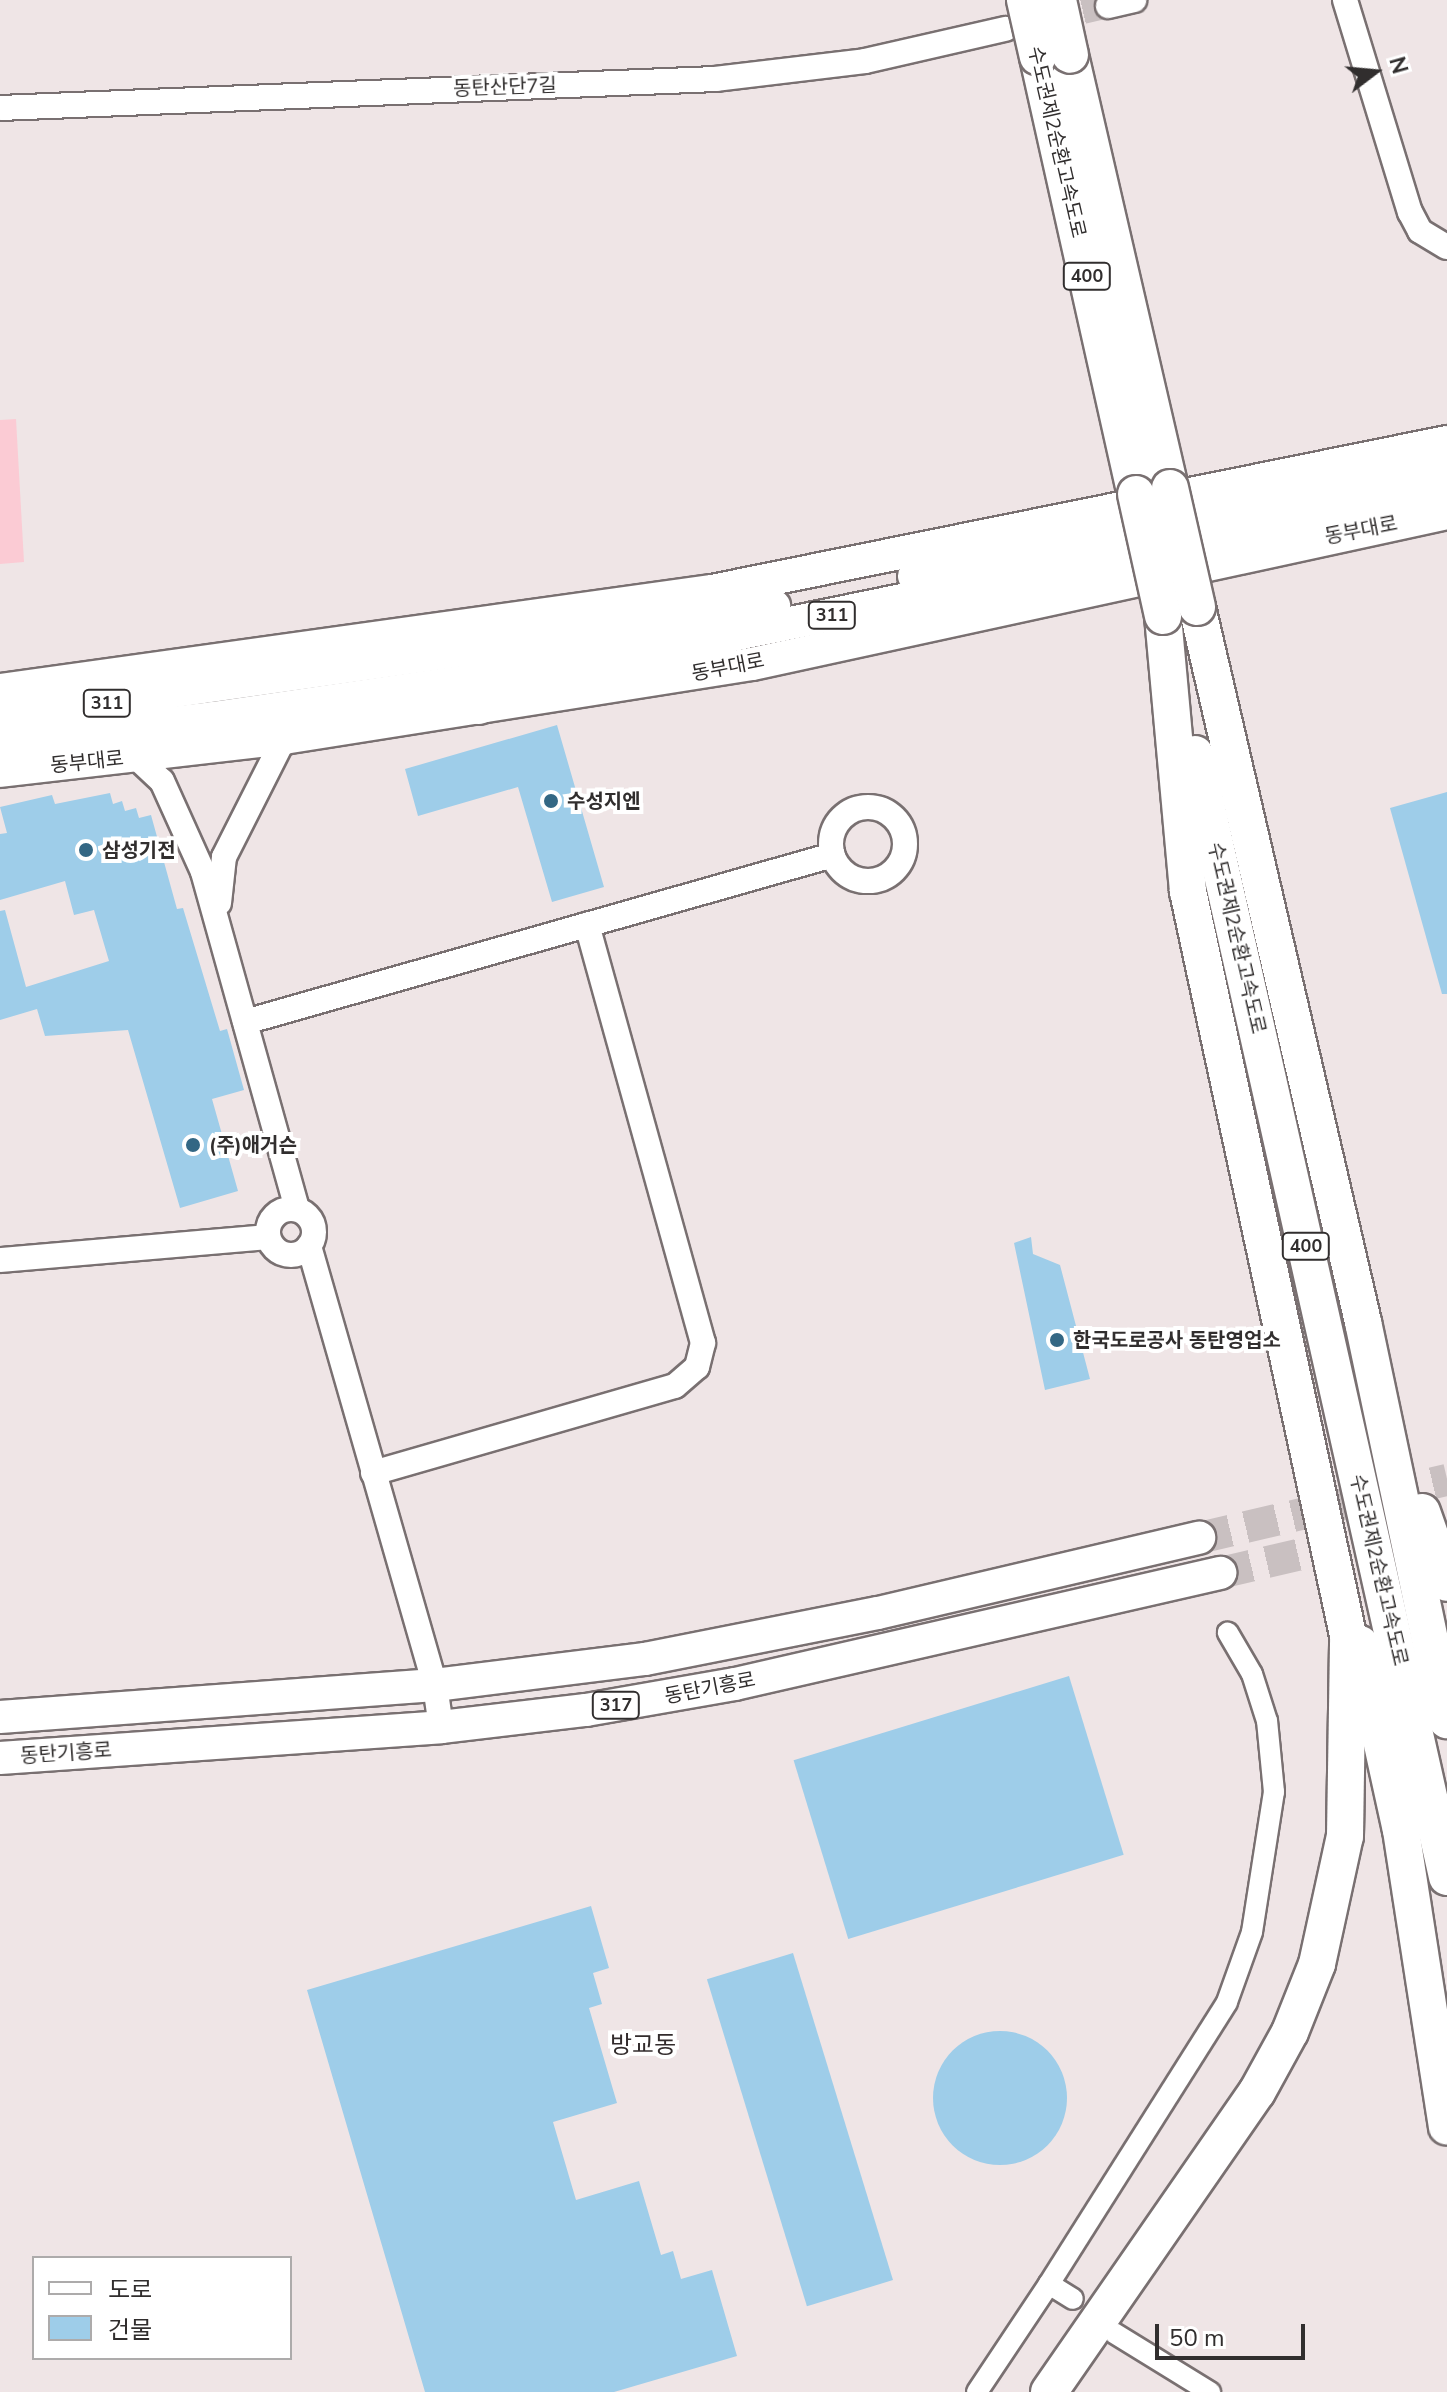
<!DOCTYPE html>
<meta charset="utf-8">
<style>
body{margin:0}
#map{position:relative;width:1447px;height:2392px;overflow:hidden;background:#efe5e6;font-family:"Nunito Sans","Noto Sans KR",sans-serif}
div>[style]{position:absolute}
.green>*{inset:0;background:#fbcbd4}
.building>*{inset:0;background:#9ecde9;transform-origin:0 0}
.round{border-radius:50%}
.tertiary-tunnel>*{height:24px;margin-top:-12px;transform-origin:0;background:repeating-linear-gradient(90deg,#c9c0c1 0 24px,transparent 0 36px)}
.primary-tunnel>*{height:32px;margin-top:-16px;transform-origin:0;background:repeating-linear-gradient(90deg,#c9c0c1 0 32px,transparent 0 48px)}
.roads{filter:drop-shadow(2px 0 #797071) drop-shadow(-2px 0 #797071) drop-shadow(0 2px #797071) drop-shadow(0 -2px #797071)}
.minor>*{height:20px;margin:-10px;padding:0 10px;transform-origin:10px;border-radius:10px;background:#fff}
.tertiary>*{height:24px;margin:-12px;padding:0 12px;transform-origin:12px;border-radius:12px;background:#fff}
.tertiary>.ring{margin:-12px;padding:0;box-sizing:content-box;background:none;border:24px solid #fff;border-radius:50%}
.primary>*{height:32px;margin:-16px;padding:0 16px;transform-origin:16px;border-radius:16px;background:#fff}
.trunk>*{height:32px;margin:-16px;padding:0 16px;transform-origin:16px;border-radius:16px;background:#fff}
.motorway>*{height:36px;margin:-18px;padding:0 18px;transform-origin:18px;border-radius:18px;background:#fff}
.bridges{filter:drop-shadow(2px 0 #797071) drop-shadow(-2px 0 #797071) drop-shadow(0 2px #797071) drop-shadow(0 -2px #797071)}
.motorway-bridge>*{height:36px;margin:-18px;padding:0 18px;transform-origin:18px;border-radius:18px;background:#fff}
.dots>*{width:22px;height:22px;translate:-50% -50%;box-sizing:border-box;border:4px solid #fff;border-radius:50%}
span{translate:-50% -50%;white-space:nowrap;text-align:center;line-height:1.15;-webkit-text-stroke:8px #fff;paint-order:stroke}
.shield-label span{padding:2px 6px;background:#fff;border:2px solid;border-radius:6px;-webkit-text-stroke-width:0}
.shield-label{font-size:18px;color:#312e2e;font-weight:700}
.street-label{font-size:20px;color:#312e2e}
.poi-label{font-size:20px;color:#312e2e;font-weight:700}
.left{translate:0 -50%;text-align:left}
.quarter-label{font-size:24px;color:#322b2c}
.legend{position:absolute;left:32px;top:2256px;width:260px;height:104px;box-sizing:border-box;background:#fff;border:2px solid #adabab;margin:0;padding:10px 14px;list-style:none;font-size:24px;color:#312e2e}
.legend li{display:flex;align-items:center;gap:16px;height:40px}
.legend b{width:40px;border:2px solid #adabab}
.north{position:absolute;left:1335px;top:32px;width:80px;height:80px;-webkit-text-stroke:6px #fff;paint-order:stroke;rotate:74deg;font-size:22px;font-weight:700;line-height:32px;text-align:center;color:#312e2e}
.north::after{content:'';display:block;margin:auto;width:28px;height:36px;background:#312e2e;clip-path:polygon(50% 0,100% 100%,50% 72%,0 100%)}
.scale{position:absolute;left:1155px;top:2324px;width:150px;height:36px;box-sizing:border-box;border:4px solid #312e2e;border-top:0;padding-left:10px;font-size:24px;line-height:28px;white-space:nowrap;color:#312e2e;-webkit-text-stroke:6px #fff;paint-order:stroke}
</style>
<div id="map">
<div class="green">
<div style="clip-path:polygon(16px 419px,24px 562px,0 564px,0 420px)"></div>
</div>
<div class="building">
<div style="clip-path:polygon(557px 725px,604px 887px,552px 902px,518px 787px,418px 816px,405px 769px)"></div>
<div style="clip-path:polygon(1447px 792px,1447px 994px,1442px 994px,1390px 808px)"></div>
<div style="clip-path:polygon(110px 793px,113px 804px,122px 801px,125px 811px,136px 808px,139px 818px,151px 815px,177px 909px,183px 908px,220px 1031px,227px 1029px,244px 1090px,212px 1099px,238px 1191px,180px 1208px,128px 1030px,45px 1036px,37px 1009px,0 1020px,0 911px,5px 910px,26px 987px,109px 961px,94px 910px,74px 915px,65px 881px,0 900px,0 834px,7px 833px,0 807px,52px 795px,55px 804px)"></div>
<div style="clip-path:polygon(1031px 1237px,1033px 1254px,1060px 1265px,1090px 1379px,1045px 1390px,1014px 1243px)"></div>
<div style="left:1069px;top:1676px;width:187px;height:288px;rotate:73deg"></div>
<div style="clip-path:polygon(591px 1906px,609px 1968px,593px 1973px,602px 2004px,589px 2008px,617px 2103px,553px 2122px,576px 2200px,639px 2181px,661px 2255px,673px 2251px,681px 2279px,712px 2270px,737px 2356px,614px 2392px,425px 2392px,307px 1990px)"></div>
<div style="left:793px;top:1953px;width:342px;height:90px;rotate:73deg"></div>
<div class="round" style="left:933px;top:2031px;width:134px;height:134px"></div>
</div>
<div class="tertiary-tunnel">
<div style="left:1048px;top:20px;width:62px;rotate:-13.1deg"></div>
</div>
<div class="primary-tunnel">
<div style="left:1199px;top:1538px;width:255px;rotate:-13.2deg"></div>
<div style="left:1220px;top:1573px;width:233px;rotate:-13.1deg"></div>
</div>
<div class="roads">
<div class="minor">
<div style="left:1049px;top:2284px;width:333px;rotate:-57.7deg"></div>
<div style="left:1227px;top:2002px;width:74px;rotate:-70.3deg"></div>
<div style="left:1252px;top:1932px;width:142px;rotate:-81.1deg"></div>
<div style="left:1274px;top:1792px;width:71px;rotate:-95.6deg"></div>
<div style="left:1267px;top:1721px;width:49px;rotate:-107.7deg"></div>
<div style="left:1252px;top:1674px;width:48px;rotate:-120.3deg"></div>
<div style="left:1114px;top:2333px;width:113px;rotate:31.6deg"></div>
<div style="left:977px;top:2392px;width:130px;rotate:-56.3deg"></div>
<div style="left:1049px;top:2284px;width:28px;rotate:32deg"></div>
</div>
<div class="tertiary">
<div style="left:1345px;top:0;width:222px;rotate:73deg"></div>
<div style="left:1410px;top:212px;width:21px;rotate:62deg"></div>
<div style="left:1420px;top:231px;width:31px;rotate:31deg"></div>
<div style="left:1108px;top:6px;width:27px;rotate:-13deg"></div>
<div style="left:0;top:108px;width:716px;rotate:-2.32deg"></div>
<div style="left:715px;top:79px;width:151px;rotate:-6.8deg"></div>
<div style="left:865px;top:61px;width:144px;rotate:-12.9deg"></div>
<div style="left:136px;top:757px;width:35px;rotate:43deg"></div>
<div style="left:162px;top:781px;width:100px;rotate:65.7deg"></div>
<div style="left:203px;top:872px;width:350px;rotate:74.4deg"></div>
<div class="ring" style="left:831px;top:807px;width:50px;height:50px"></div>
<div style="left:219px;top:903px;width:46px;rotate:-83.8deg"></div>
<div style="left:224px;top:857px;width:133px;rotate:-63.2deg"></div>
<div style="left:245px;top:1022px;width:611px;rotate:-15.86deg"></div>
<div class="ring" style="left:268px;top:1209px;width:22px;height:22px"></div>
<div style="left:309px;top:1246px;width:457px;rotate:74deg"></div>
<div style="left:435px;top:1685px;width:42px;rotate:81.9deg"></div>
<div style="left:0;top:1260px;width:269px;rotate:-4.9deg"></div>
<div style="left:373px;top:1473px;width:314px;rotate:-16.1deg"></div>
<div style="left:675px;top:1386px;width:29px;rotate:-41deg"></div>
<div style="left:697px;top:1367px;width:25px;rotate:-76deg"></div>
<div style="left:703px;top:1343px;width:434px;rotate:-105.5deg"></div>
</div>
<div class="primary">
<div style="left:0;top:690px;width:719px;rotate:-7.92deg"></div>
<div style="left:712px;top:591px;width:750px;rotate:-11.46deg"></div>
<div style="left:0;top:771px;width:286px;rotate:-6.6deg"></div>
<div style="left:284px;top:738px;width:474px;rotate:-9deg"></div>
<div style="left:752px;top:664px;width:711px;rotate:-12.26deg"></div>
<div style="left:0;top:1717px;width:436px;rotate:-4.2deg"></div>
<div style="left:435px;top:1685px;width:212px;rotate:-7.1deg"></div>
<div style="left:645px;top:1659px;width:237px;rotate:-11.2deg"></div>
<div style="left:878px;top:1613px;width:330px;rotate:-13.2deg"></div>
<div style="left:0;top:1758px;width:442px;rotate:-4deg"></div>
<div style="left:441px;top:1727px;width:146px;rotate:-6.7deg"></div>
<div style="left:586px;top:1710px;width:151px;rotate:-9.9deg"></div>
<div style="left:735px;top:1684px;width:498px;rotate:-12.9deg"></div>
</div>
<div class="trunk">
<div style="left:914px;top:576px;width:544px;rotate:-11.76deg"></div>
<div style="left:140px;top:674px;width:101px;rotate:-4.5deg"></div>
<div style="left:479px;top:708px;width:76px;rotate:-19.1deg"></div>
<div style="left:0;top:716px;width:782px;rotate:-8.09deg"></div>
<div style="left:0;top:743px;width:214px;rotate:-6.7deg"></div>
<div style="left:213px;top:718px;width:406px;rotate:-8.3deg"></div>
<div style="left:615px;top:659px;width:849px;rotate:-11.61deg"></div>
</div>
<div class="motorway">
<div style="left:1070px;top:55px;width:444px;rotate:77deg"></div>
<div style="left:1038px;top:57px;width:448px;rotate:77.4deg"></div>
<div style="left:1197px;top:607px;width:734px;rotate:76.93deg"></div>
<div style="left:1363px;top:1322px;width:407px;rotate:78.1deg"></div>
<div style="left:1195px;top:754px;width:1151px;rotate:77.35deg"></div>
<div style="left:1422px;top:1512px;width:75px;rotate:70.6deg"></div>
<div style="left:1360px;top:1644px;width:190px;rotate:77.6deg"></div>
<div style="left:1401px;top:1830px;width:300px;rotate:81.2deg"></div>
<div style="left:1049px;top:2392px;width:365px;rotate:-55.3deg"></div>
<div style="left:1257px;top:2092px;width:68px;rotate:-61.2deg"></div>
<div style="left:1290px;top:2032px;width:73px;rotate:-68.3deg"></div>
<div style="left:1317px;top:1964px;width:131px;rotate:-77.7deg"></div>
<div style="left:1345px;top:1836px;width:201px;rotate:-89.1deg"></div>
<div style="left:1348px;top:1635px;width:761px;rotate:-102.14deg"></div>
<div style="left:1188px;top:891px;width:276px;rotate:-95.2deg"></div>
</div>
</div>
<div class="bridges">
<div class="motorway-bridge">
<div style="left:1025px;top:0;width:58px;rotate:77.2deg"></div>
<div style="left:1058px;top:0;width:56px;rotate:77.7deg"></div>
<div style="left:1170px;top:488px;width:122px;rotate:77.2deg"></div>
<div style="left:1136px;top:494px;width:125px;rotate:77.5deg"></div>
</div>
</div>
<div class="dots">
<div style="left:551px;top:801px;background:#336784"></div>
<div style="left:86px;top:850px;background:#336784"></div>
<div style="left:193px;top:1145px;background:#336784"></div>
<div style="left:1057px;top:1340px;background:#336784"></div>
</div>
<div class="shield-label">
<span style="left:1087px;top:276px">400</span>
<span style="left:832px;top:615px">311</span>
<span style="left:107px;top:703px">311</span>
<span style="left:1306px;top:1246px">400</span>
<span style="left:616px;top:1705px">317</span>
</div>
<div class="street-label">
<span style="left:505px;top:87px;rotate:-2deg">동탄산단7길</span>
<span style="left:1057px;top:142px;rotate:77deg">수도권제2순환고속도로</span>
<span style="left:1361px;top:530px;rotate:-11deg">동부대로</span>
<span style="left:728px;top:667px;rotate:-11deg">동부대로</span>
<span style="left:87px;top:762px;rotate:-6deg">동부대로</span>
<span style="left:1237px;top:938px;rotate:77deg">수도권제2순환고속도로</span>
<span style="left:1379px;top:1570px;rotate:77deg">수도권제2순환고속도로</span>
<span style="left:710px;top:1688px;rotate:-11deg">동탄기흥로</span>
<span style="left:66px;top:1753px;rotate:-4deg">동탄기흥로</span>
</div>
<div class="poi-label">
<span class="left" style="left:567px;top:801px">수성지엔</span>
<span class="left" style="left:102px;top:850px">삼성기전</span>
<span class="left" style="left:209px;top:1145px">(주)애거슨</span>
<span class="left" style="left:1073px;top:1340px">한국도로공사 동탄영업소</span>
</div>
<div class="quarter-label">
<span style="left:643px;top:2046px">방교동</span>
</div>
<ul class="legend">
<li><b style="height:10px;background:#fff"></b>도로</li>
<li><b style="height:22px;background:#9ecde9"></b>건물</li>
</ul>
<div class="north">N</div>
<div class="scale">50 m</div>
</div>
